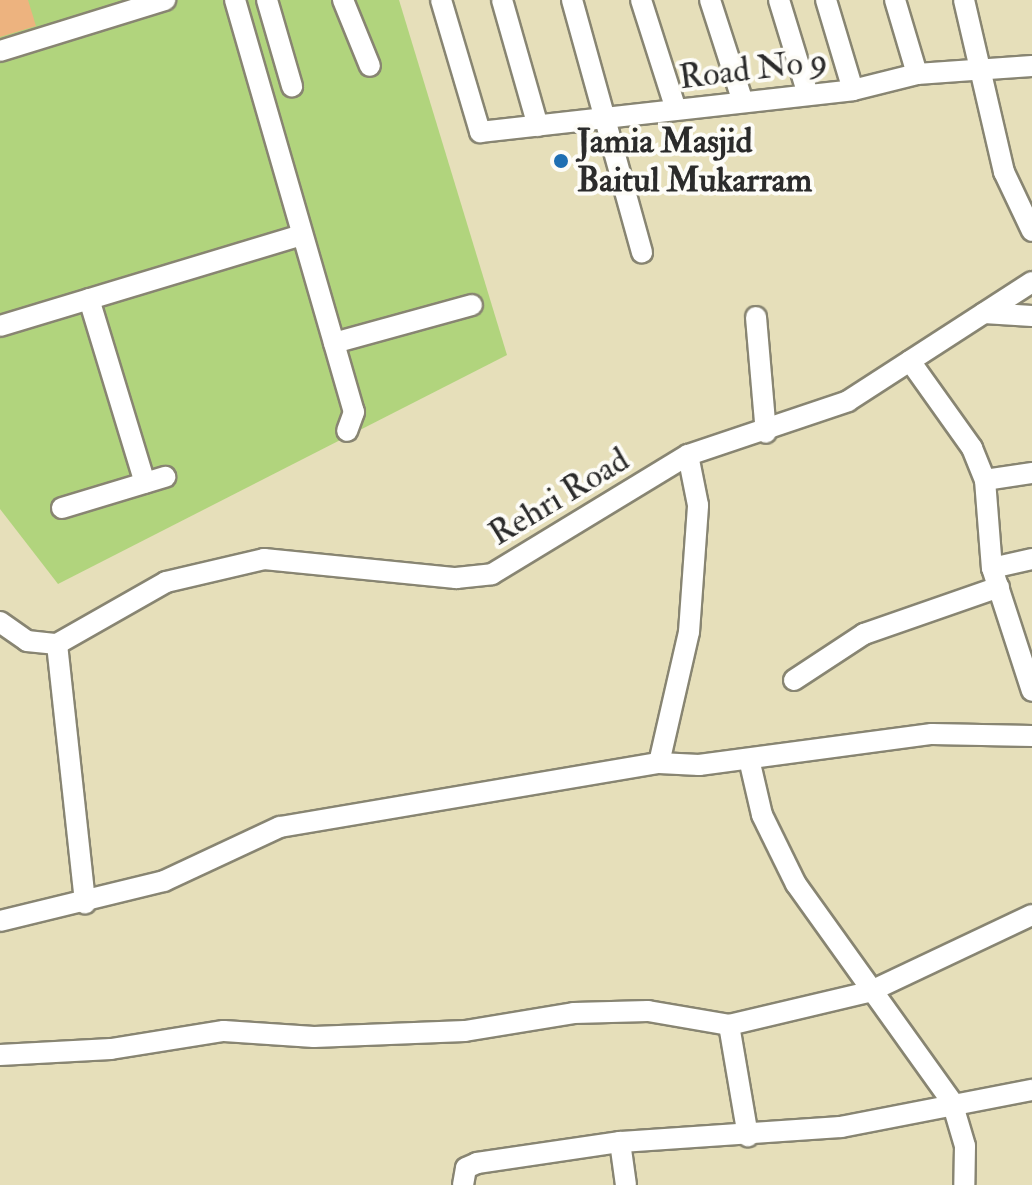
<!DOCTYPE html>
<style>
body{margin:0}
#map{position:relative;width:1032px;height:1185px;overflow:hidden;background:#e6dfba;font-family:"IM FELL Double Pica",serif}
div>[style]{position:absolute}
.green>*{inset:0;background:#b1d47d}
.building>*{inset:0;background:#edb37f}
.roads{filter:drop-shadow(2px 0 #888572) drop-shadow(-2px 0 #888572) drop-shadow(0 2px #888572) drop-shadow(0 -2px #888572)}
.minor>*{height:20px;margin:-10px;padding:0 10px;transform-origin:10px;border-radius:10px;background:#fff}
.dots>*{width:22px;height:22px;translate:-50% -50%;box-sizing:border-box;border:4px solid #fdfcf7;border-radius:50%}
span{translate:-50% -50%;white-space:nowrap;text-align:center;line-height:1.15;-webkit-text-stroke:8px #fdfcf7;paint-order:stroke}
.street-label{font-size:34px;color:#2b2b2b}
.poi-label{font-size:34px;color:#2b2b2b;font-weight:700}
.left{translate:0 -50%;text-align:left}
</style>
<div id="map">
<div class="green">
<div style="clip-path:polygon(0 0,399px 0,507px 355px,58px 584px,0 509px)"></div>
</div>
<div class="building">
<div style="clip-path:polygon(0 0,28px 0,36px 26px,0 37px)"></div>
</div>
<div class="roads">
<div class="minor">
<div style="left:235px;top:0;width:429px;rotate:73.9deg"></div>
<div style="left:354px;top:412px;width:20px;rotate:110deg"></div>
<div style="left:267px;top:0;width:90px;rotate:73.8deg"></div>
<div style="left:343px;top:0;width:71px;rotate:67.8deg"></div>
<div style="left:441px;top:0;width:138px;rotate:73.5deg"></div>
<div style="left:480px;top:132px;width:375px;rotate:-6.4deg"></div>
<div style="left:853px;top:90px;width:66px;rotate:-14deg"></div>
<div style="left:917px;top:74px;width:115px;rotate:-4deg"></div>
<div style="left:502px;top:0;width:131px;rotate:74.1deg"></div>
<div style="left:572px;top:0;width:262px;rotate:74.5deg"></div>
<div style="left:641px;top:0;width:115px;rotate:72.3deg"></div>
<div style="left:710px;top:0;width:107px;rotate:72.1deg"></div>
<div style="left:779px;top:0;width:99px;rotate:73deg"></div>
<div style="left:826px;top:0;width:94px;rotate:73.3deg"></div>
<div style="left:895px;top:0;width:77px;rotate:73.4deg"></div>
<div style="left:964px;top:0;width:177px;rotate:76.9deg"></div>
<div style="left:1004px;top:172px;width:65px;rotate:64.6deg"></div>
<div style="left:0;top:51px;width:173px;rotate:-17.2deg"></div>
<div style="left:89px;top:299px;width:192px;rotate:73.1deg"></div>
<div style="left:984px;top:313px;width:48px;rotate:3.6deg"></div>
<div style="left:756px;top:317px;width:116px;rotate:85.1deg"></div>
<div style="left:0;top:326px;width:315px;rotate:-16.8deg"></div>
<div style="left:334px;top:343px;width:143px;rotate:-15.4deg"></div>
<div style="left:910px;top:361px;width:107px;rotate:54.5deg"></div>
<div style="left:972px;top:448px;width:35px;rotate:68deg"></div>
<div style="left:985px;top:480px;width:88px;rotate:85.5deg"></div>
<div style="left:992px;top:568px;width:129px;rotate:72deg"></div>
<div style="left:985px;top:480px;width:48px;rotate:-8.5deg"></div>
<div style="left:62px;top:508px;width:108px;rotate:-16.8deg"></div>
<div style="left:992px;top:568px;width:41px;rotate:-12.7deg"></div>
<div style="left:0;top:622px;width:33px;rotate:35deg"></div>
<div style="left:27px;top:641px;width:30px;rotate:6deg"></div>
<div style="left:57px;top:644px;width:125px;rotate:-29.6deg"></div>
<div style="left:166px;top:582px;width:101px;rotate:-13.2deg"></div>
<div style="left:264px;top:559px;width:193px;rotate:5.7deg"></div>
<div style="left:456px;top:578px;width:36px;rotate:-6deg"></div>
<div style="left:492px;top:574px;width:229px;rotate:-31.3deg"></div>
<div style="left:688px;top:455px;width:169px;rotate:-18.6deg"></div>
<div style="left:848px;top:401px;width:219px;rotate:-32.9deg"></div>
<div style="left:57px;top:644px;width:261px;rotate:83.8deg"></div>
<div style="left:794px;top:680px;width:84px;rotate:-33.3deg"></div>
<div style="left:864px;top:634px;width:143px;rotate:-19.2deg"></div>
<div style="left:749px;top:759px;width:57px;rotate:76.9deg"></div>
<div style="left:762px;top:815px;width:77px;rotate:63.8deg"></div>
<div style="left:796px;top:884px;width:268px;rotate:54.4deg"></div>
<div style="left:952px;top:1102px;width:46px;rotate:73.5deg"></div>
<div style="left:965px;top:1146px;width:39px;rotate:91deg"></div>
<div style="left:659px;top:763px;width:134px;rotate:-77.1deg"></div>
<div style="left:689px;top:632px;width:127px;rotate:-85.9deg"></div>
<div style="left:698px;top:505px;width:51px;rotate:-101.3deg"></div>
<div style="left:0;top:921px;width:169px;rotate:-13.7deg"></div>
<div style="left:164px;top:881px;width:128px;rotate:-25deg"></div>
<div style="left:280px;top:827px;width:384px;rotate:-9.6deg"></div>
<div style="left:659px;top:763px;width:40px;rotate:2.9deg"></div>
<div style="left:699px;top:765px;width:235px;rotate:-7.6deg"></div>
<div style="left:932px;top:734px;width:100px;rotate:1.1deg"></div>
<div style="left:729px;top:1025px;width:113px;rotate:80.3deg"></div>
<div style="left:0;top:1055px;width:111px;rotate:-3.1deg"></div>
<div style="left:111px;top:1049px;width:114px;rotate:-9.1deg"></div>
<div style="left:224px;top:1031px;width:90px;rotate:3.8deg"></div>
<div style="left:314px;top:1037px;width:151px;rotate:-2.3deg"></div>
<div style="left:465px;top:1031px;width:110px;rotate:-9.4deg"></div>
<div style="left:574px;top:1013px;width:74px;rotate:-1.5deg"></div>
<div style="left:648px;top:1011px;width:82px;rotate:9.8deg"></div>
<div style="left:729px;top:1025px;width:144px;rotate:-13.3deg"></div>
<div style="left:869px;top:992px;width:180px;rotate:-25.3deg"></div>
<div style="left:620px;top:1142px;width:43px;rotate:82.1deg"></div>
<div style="left:463px;top:1185px;width:17px;rotate:-80deg"></div>
<div style="left:466px;top:1168px;width:12px;rotate:-24deg"></div>
<div style="left:477px;top:1163px;width:145px;rotate:-8.4deg"></div>
<div style="left:620px;top:1142px;width:222px;rotate:-3.9deg"></div>
<div style="left:841px;top:1127px;width:195px;rotate:-11deg"></div>
</div>
</div>
<div class="dots">
<div style="left:561px;top:161px;background:#1f6fb2"></div>
</div>
<div class="street-label">
<span style="left:753px;top:69px;rotate:-7deg">Road No 9</span>
<span style="left:559px;top:497px;rotate:-31deg">Rehri Road</span>
</div>
<div class="poi-label">
<span class="left" style="left:577px;top:161px">Jamia Masjid<br>Baitul Mukarram</span>
</div>
</div>
